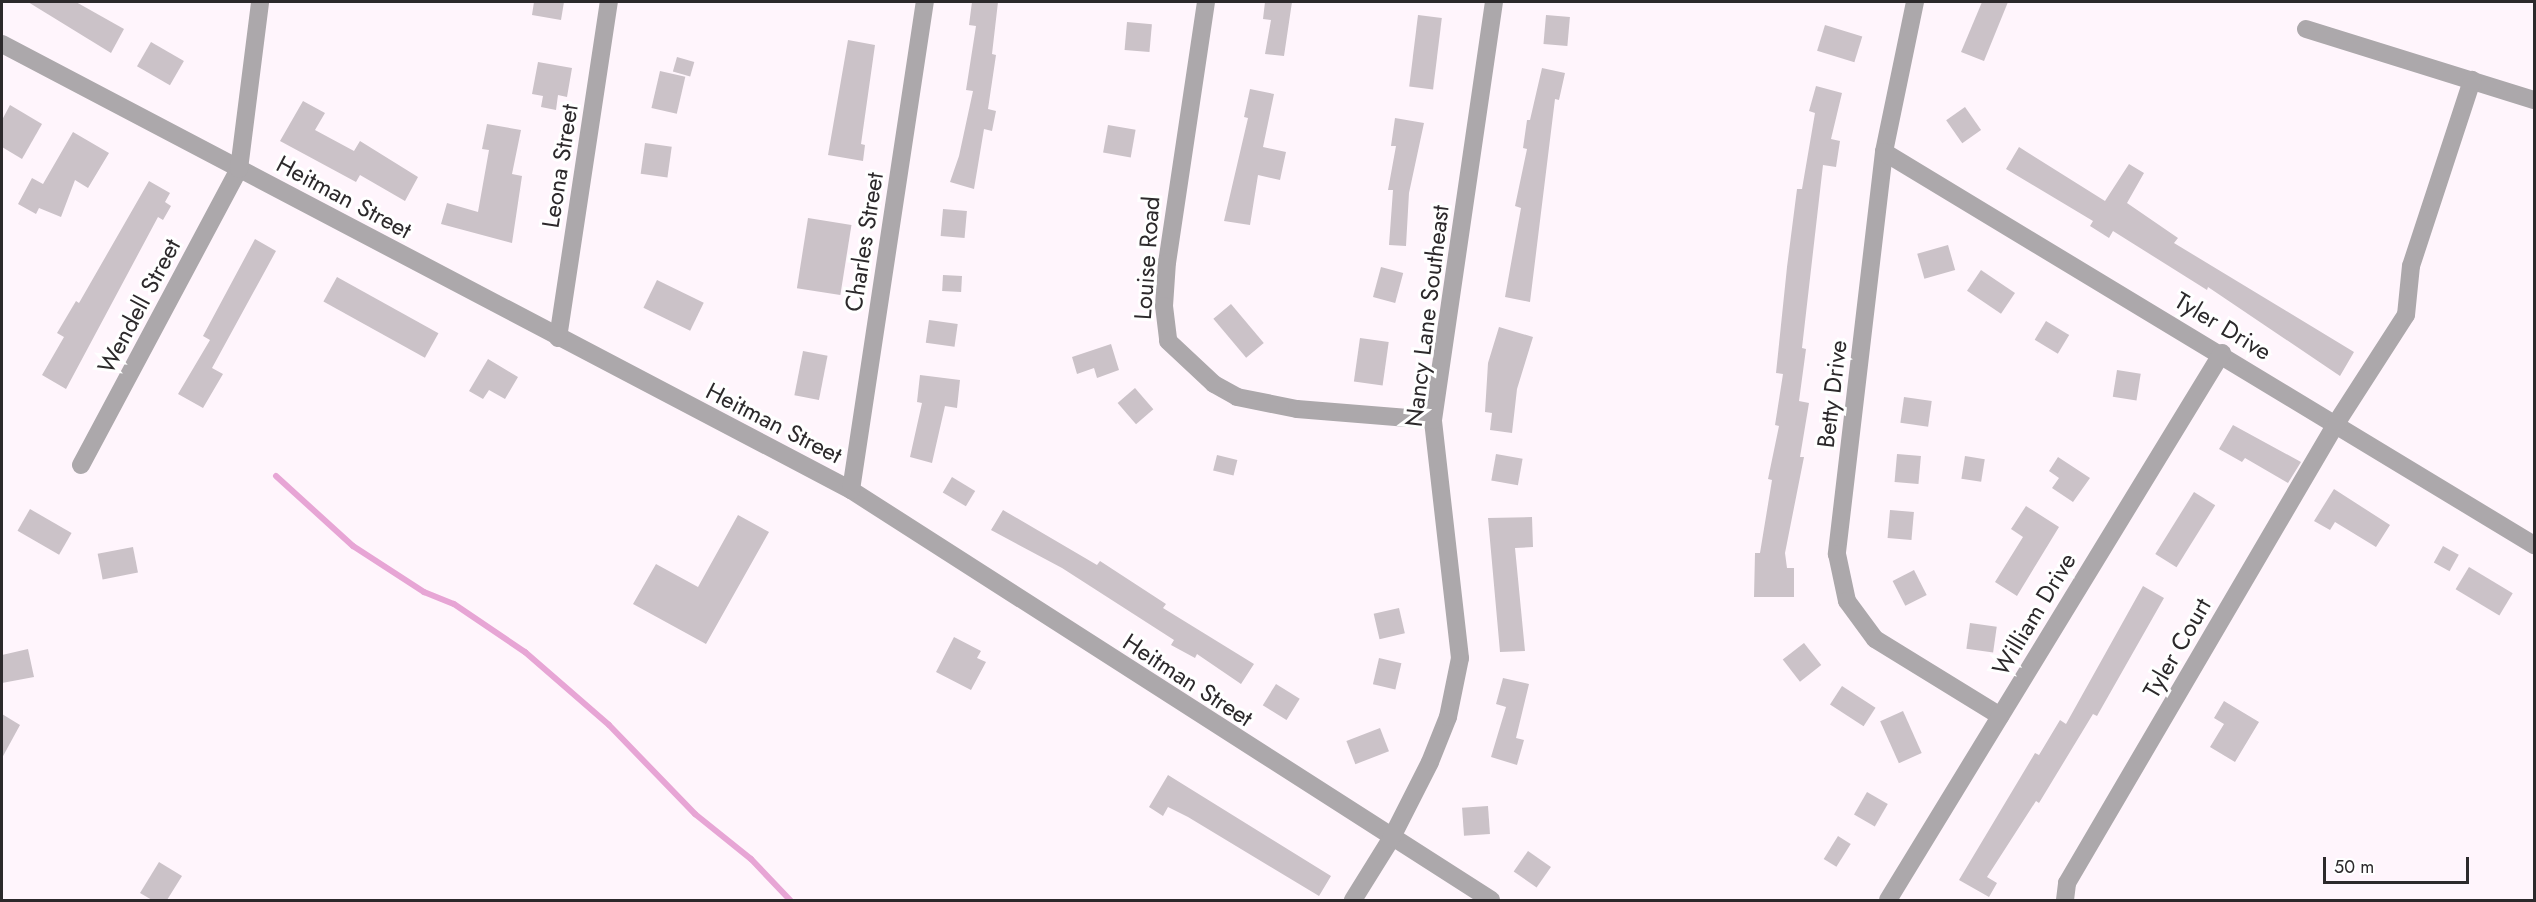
<!DOCTYPE html>
<style>
body{margin:0}
#map{position:relative;width:2536px;height:902px;overflow:hidden;background:#fff5fc;font-family:Jost,sans-serif}
div>[style]{position:absolute}
.stream>*{height:6px;margin:-3px;padding:0 3px;transform-origin:3px;border-radius:3px;background:#e7a5d5}
.building>*{inset:0;background:#cbc2c8;transform-origin:0 0}
.minor>*{height:18px;margin:-9px;padding:0 9px;transform-origin:9px;border-radius:9px;background:#aca8ab}
span{translate:-50% -50%;white-space:nowrap;text-align:center;line-height:1.15;-webkit-text-stroke:6px #fff;paint-order:stroke}
.street-label{font-size:24px;color:#2c292b}
.frame{position:absolute;inset:0;border:3px solid #2c292b;pointer-events:none}
.scale{position:absolute;left:2323px;top:857px;width:146px;height:27px;box-sizing:border-box;border:3px solid #2c292b;border-top:0;padding-left:8px;font-size:18px;line-height:21px;white-space:nowrap;color:#2c292b;-webkit-text-stroke:4px #fff;paint-order:stroke}
</style>
<div id="map">
<div class="stream">
<div style="left:276px;top:476px;width:104px;rotate:42.3deg"></div>
<div style="left:353px;top:546px;width:85px;rotate:32.9deg"></div>
<div style="left:424px;top:592px;width:32px;rotate:22deg"></div>
<div style="left:454px;top:604px;width:86px;rotate:34.1deg"></div>
<div style="left:525px;top:652px;width:111px;rotate:41deg"></div>
<div style="left:609px;top:725px;width:124px;rotate:46deg"></div>
<div style="left:695px;top:814px;width:72px;rotate:38.8deg"></div>
<div style="left:751px;top:859px;width:57px;rotate:46.4deg"></div>
</div>
<div class="building">
<div style="clip-path:polygon(28px 2px,76px 2px,124px 29px,111px 53px)"></div>
<div style="clip-path:polygon(534px 2px,564px 2px,561px 20px,532px 15px)"></div>
<div style="clip-path:polygon(972px 2px,998px 2px,992px 54px,996px 55px,988px 109px,996px 111px,992px 131px,984px 129px,974px 189px,950px 182px,959px 156px,973px 91px,966px 90px,976px 26px,969px 25px)"></div>
<div style="clip-path:polygon(1265px 2px,1292px 2px,1284px 56px,1265px 54px,1271px 20px,1263px 19px)"></div>
<div style="clip-path:polygon(1982px 2px,2008px 2px,1984px 61px,1961px 52px)"></div>
<div style="left:1418px;top:15px;width:24px;height:72px;rotate:7deg"></div>
<div style="left:1546px;top:15px;width:24px;height:29px;rotate:5deg"></div>
<div style="left:1127px;top:22px;width:25px;height:28px;rotate:5deg"></div>
<div style="left:1825px;top:25px;width:39px;height:27px;rotate:17deg"></div>
<div style="clip-path:polygon(848px 40px,875px 45px,861px 144px,865px 145px,863px 161px,828px 155px)"></div>
<div style="left:151px;top:42px;width:38px;height:28px;rotate:30deg"></div>
<div style="left:677px;top:57px;width:18px;height:15px;rotate:16deg"></div>
<div style="clip-path:polygon(538px 62px,572px 68px,567px 97px,558px 95px,556px 110px,541px 107px,543px 96px,532px 94px)"></div>
<div style="clip-path:polygon(1542px 68px,1565px 73px,1559px 100px,1555px 99px,1530px 302px,1505px 297px,1521px 208px,1515px 206px,1527px 149px,1523px 148px,1527px 120px,1530px 120px)"></div>
<div style="left:660px;top:71px;width:26px;height:38px;rotate:13deg"></div>
<div style="clip-path:polygon(1816px 86px,1842px 93px,1831px 139px,1840px 141px,1836px 167px,1823px 165px,1802px 348px,1806px 349px,1799px 401px,1809px 403px,1800px 457px,1804px 457px,1785px 553px,1787px 568px,1794px 568px,1794px 597px,1754px 597px,1755px 553px,1760px 553px,1772px 480px,1768px 479px,1779px 426px,1775px 425px,1783px 374px,1776px 373px,1787px 267px,1797px 189px,1802px 189px,1815px 113px,1809px 111px)"></div>
<div style="clip-path:polygon(1250px 89px,1274px 94px,1263px 147px,1286px 152px,1280px 180px,1258px 175px,1250px 225px,1224px 221px,1248px 118px,1244px 117px)"></div>
<div style="clip-path:polygon(303px 101px,325px 113px,315px 130px,354px 151px,360px 141px,418px 177px,405px 201px,360px 175px,356px 182px,280px 141px)"></div>
<div style="clip-path:polygon(10px 105px,42px 124px,22px 159px,2px 147px,2px 120px)"></div>
<div style="left:1965px;top:107px;width:28px;height:23px;rotate:55deg"></div>
<div style="clip-path:polygon(1395px 118px,1424px 123px,1409px 193px,1406px 246px,1389px 245px,1393px 190px,1388px 190px,1396px 146px,1391px 146px)"></div>
<div style="clip-path:polygon(487px 124px,521px 130px,512px 174px,522px 176px,512px 243px,441px 224px,447px 203px,478px 212px,489px 150px,482px 149px)"></div>
<div style="left:1108px;top:125px;width:28px;height:28px;rotate:10deg"></div>
<div style="clip-path:polygon(73px 132px,109px 153px,88px 188px,75px 180px,61px 217px,39px 208px,36px 214px,18px 204px,32px 178px,43px 184px)"></div>
<div style="left:645px;top:143px;width:27px;height:31px;rotate:8deg"></div>
<div style="clip-path:polygon(2019px 147px,2105px 201px,2129px 164px,2144px 173px,2127px 203px,2178px 238px,2174px 243px,2354px 352px,2340px 376px,2208px 287px,2207px 290px,2113px 231px,2109px 238px,2090px 226px,2093px 221px,2006px 169px)"></div>
<div style="clip-path:polygon(149px 181px,170px 193px,165px 202px,171px 206px,163px 220px,158px 217px,66px 389px,42px 375px,64px 337px,57px 333px,76px 301px,79px 303px)"></div>
<div style="left:943px;top:209px;width:24px;height:27px;rotate:5deg"></div>
<div style="left:808px;top:218px;width:44px;height:71px;rotate:9deg"></div>
<div style="clip-path:polygon(255px 239px,276px 251px,212px 368px,223px 374px,203px 408px,178px 394px,210px 340px,203px 336px)"></div>
<div style="left:1948px;top:245px;width:26px;height:32px;rotate:74deg"></div>
<div style="left:1381px;top:267px;width:23px;height:31px;rotate:15deg"></div>
<div style="left:1981px;top:270px;width:41px;height:25px;rotate:34deg"></div>
<div style="left:943px;top:275px;width:19px;height:16px;rotate:3deg"></div>
<div style="left:337px;top:277px;width:116px;height:28px;rotate:29deg"></div>
<div style="left:657px;top:280px;width:52px;height:31px;rotate:26deg"></div>
<div style="left:1231px;top:304px;width:51px;height:23px;rotate:50deg"></div>
<div style="left:929px;top:320px;width:29px;height:23px;rotate:8deg"></div>
<div style="left:2046px;top:321px;width:27px;height:22px;rotate:31deg"></div>
<div style="clip-path:polygon(1499px 327px,1533px 337px,1517px 389px,1512px 433px,1490px 430px,1492px 413px,1485px 412px,1488px 363px)"></div>
<div style="left:1360px;top:338px;width:29px;height:44px;rotate:8deg"></div>
<div style="clip-path:polygon(1111px 344px,1119px 370px,1097px 378px,1094px 368px,1077px 374px,1072px 357px)"></div>
<div style="left:803px;top:351px;width:25px;height:45px;rotate:11deg"></div>
<div style="clip-path:polygon(488px 359px,518px 377px,505px 399px,489px 390px,483px 399px,469px 391px)"></div>
<div style="left:2117px;top:370px;width:24px;height:27px;rotate:9deg"></div>
<div style="clip-path:polygon(920px 375px,960px 380px,957px 408px,945px 406px,932px 463px,910px 457px,922px 403px,917px 402px)"></div>
<div style="left:1135px;top:388px;width:28px;height:23px;rotate:49deg"></div>
<div style="left:1904px;top:397px;width:28px;height:26px;rotate:8deg"></div>
<div style="clip-path:polygon(2233px 425px,2301px 462px,2288px 483px,2245px 458px,2242px 462px,2219px 449px)"></div>
<div style="left:1496px;top:454px;width:27px;height:27px;rotate:10deg"></div>
<div style="left:1897px;top:454px;width:24px;height:28px;rotate:5deg"></div>
<div style="left:1217px;top:455px;width:21px;height:16px;rotate:14deg"></div>
<div style="left:1965px;top:456px;width:20px;height:23px;rotate:9deg"></div>
<div style="clip-path:polygon(2058px 457px,2090px 478px,2073px 502px,2052px 488px,2059px 478px,2049px 471px)"></div>
<div style="left:952px;top:477px;width:27px;height:18px;rotate:31deg"></div>
<div style="clip-path:polygon(2334px 489px,2390px 525px,2376px 547px,2335px 522px,2330px 530px,2314px 521px)"></div>
<div style="left:2194px;top:492px;width:25px;height:73px;rotate:32deg"></div>
<div style="clip-path:polygon(2026px 506px,2059px 527px,2017px 596px,1995px 582px,2023px 537px,2011px 529px)"></div>
<div style="left:30px;top:509px;width:48px;height:25px;rotate:30deg"></div>
<div style="clip-path:polygon(1003px 510px,1097px 565px,1100px 561px,1166px 604px,1163px 608px,1254px 664px,1241px 684px,1197px 654px,1195px 658px,1171px 645px,1174px 640px,1062px 568px,991px 530px)"></div>
<div style="left:1890px;top:510px;width:24px;height:28px;rotate:5deg"></div>
<div style="clip-path:polygon(738px 515px,769px 532px,706px 644px,633px 604px,656px 564px,698px 587px)"></div>
<div style="clip-path:polygon(1532px 517px,1533px 547px,1515px 548px,1525px 651px,1500px 652px,1488px 518px)"></div>
<div style="left:2443px;top:546px;width:18px;height:19px;rotate:29deg"></div>
<div style="left:133px;top:547px;width:26px;height:36px;rotate:79deg"></div>
<div style="left:2469px;top:567px;width:51px;height:26px;rotate:31deg"></div>
<div style="left:1914px;top:570px;width:28px;height:24px;rotate:63deg"></div>
<div style="clip-path:polygon(2143px 586px,2164px 598px,2097px 716px,2093px 714px,2039px 803px,2036px 801px,1987px 877px,1997px 883px,1989px 897px,1959px 880px,2035px 753px,2039px 755px,2060px 720px,2066px 724px)"></div>
<div style="left:1399px;top:608px;width:26px;height:26px;rotate:77deg"></div>
<div style="left:1970px;top:623px;width:27px;height:26px;rotate:8deg"></div>
<div style="clip-path:polygon(954px 637px,981px 651px,977px 658px,986px 662px,971px 690px,936px 672px)"></div>
<div style="left:1804px;top:643px;width:28px;height:27px;rotate:52deg"></div>
<div style="clip-path:polygon(28px 649px,34px 677px,2px 683px,2px 655px)"></div>
<div style="left:1379px;top:658px;width:23px;height:27px;rotate:13deg"></div>
<div style="clip-path:polygon(1503px 678px,1529px 684px,1516px 738px,1524px 740px,1517px 765px,1491px 757px,1506px 707px,1496px 704px)"></div>
<div style="left:1276px;top:684px;width:28px;height:25px;rotate:32deg"></div>
<div style="left:1842px;top:686px;width:40px;height:22px;rotate:33deg"></div>
<div style="clip-path:polygon(2224px 701px,2259px 722px,2235px 762px,2210px 747px,2224px 724px,2214px 718px)"></div>
<div style="left:1903px;top:711px;width:46px;height:25px;rotate:66deg"></div>
<div style="clip-path:polygon(2px 714px,20px 725px,2px 758px)"></div>
<div style="left:1380px;top:728px;width:25px;height:36px;rotate:69deg"></div>
<div style="clip-path:polygon(1168px 775px,1331px 876px,1319px 896px,1188px 817px,1168px 807px,1163px 816px,1149px 807px)"></div>
<div style="left:1867px;top:792px;width:24px;height:26px;rotate:30deg"></div>
<div style="left:1488px;top:806px;width:28px;height:26px;rotate:86deg"></div>
<div style="left:1838px;top:836px;width:15px;height:27px;rotate:32deg"></div>
<div style="left:1528px;top:851px;width:28px;height:25px;rotate:35deg"></div>
<div style="clip-path:polygon(159px 862px,182px 876px,167px 900px,152px 900px,140px 893px)"></div>
</div>
<div class="minor">
<div style="left:1206px;top:2px;width:263px;rotate:98.5deg"></div>
<div style="left:1167px;top:262px;width:44px;rotate:93.9deg"></div>
<div style="left:1164px;top:306px;width:35px;rotate:83deg"></div>
<div style="left:1168px;top:341px;width:63px;rotate:43.1deg"></div>
<div style="left:1214px;top:384px;width:26px;rotate:29deg"></div>
<div style="left:1237px;top:397px;width:61px;rotate:11.3deg"></div>
<div style="left:1297px;top:409px;width:136px;rotate:4.6deg"></div>
<div style="left:1915px;top:2px;width:153px;rotate:101.7deg"></div>
<div style="left:1884px;top:152px;width:405px;rotate:96.7deg"></div>
<div style="left:1837px;top:554px;width:48px;rotate:78deg"></div>
<div style="left:1847px;top:601px;width:47px;rotate:53.6deg"></div>
<div style="left:1875px;top:639px;width:147px;rotate:31.6deg"></div>
<div style="left:2306px;top:29px;width:239px;rotate:17.3deg"></div>
<div style="left:2px;top:44px;width:959px;rotate:27.71deg"></div>
<div style="left:851px;top:490px;width:760px;rotate:32.64deg"></div>
<div style="left:1884px;top:152px;width:760px;rotate:31.16deg"></div>
<div style="left:558px;top:338px;width:340px;rotate:-81.4deg"></div>
<div style="left:81px;top:465px;width:336px;rotate:-61.9deg"></div>
<div style="left:239px;top:169px;width:168px;rotate:-82.8deg"></div>
<div style="left:851px;top:490px;width:494px;rotate:-81.4deg"></div>
<div style="left:1353px;top:900px;width:72px;rotate:-58.1deg"></div>
<div style="left:1391px;top:839px;width:86px;rotate:-63.1deg"></div>
<div style="left:1430px;top:762px;width:48px;rotate:-68.2deg"></div>
<div style="left:1448px;top:717px;width:60px;rotate:-78.5deg"></div>
<div style="left:1460px;top:658px;width:240px;rotate:-96.5deg"></div>
<div style="left:1433px;top:420px;width:422px;rotate:-81.7deg"></div>
<div style="left:1888px;top:900px;width:641px;rotate:-58.59deg"></div>
<div style="left:2065px;top:900px;width:17px;rotate:-83deg"></div>
<div style="left:2067px;top:883px;width:534px;rotate:-59.64deg"></div>
<div style="left:2337px;top:422px;width:127px;rotate:-57.2deg"></div>
<div style="left:2406px;top:315px;width:49px;rotate:-84.2deg"></div>
<div style="left:2411px;top:266px;width:196px;rotate:-71.8deg"></div>
</div>
<div class="street-label">
<span style="left:560px;top:166px;rotate:-81deg">Leona Street</span>
<span style="left:344px;top:197px;rotate:28deg">Heitman Street</span>
<span style="left:864px;top:242px;rotate:-81deg">Charles Street</span>
<span style="left:1147px;top:258px;rotate:-86deg">Louise Road</span>
<span style="left:139px;top:306px;rotate:-62deg">Wendell Street</span>
<span style="left:1427px;top:316px;rotate:-83deg">Nancy Lane Southeast</span>
<span style="left:2223px;top:326px;rotate:31deg">Tyler Drive</span>
<span style="left:1832px;top:394px;rotate:-83deg">Betty Drive</span>
<span style="left:774px;top:423px;rotate:27deg">Heitman Street</span>
<span style="left:2034px;top:614px;rotate:-59deg">William Drive</span>
<span style="left:2177px;top:648px;rotate:-60deg">Tyler Court</span>
<span style="left:1188px;top:680px;rotate:33deg">Heitman Street</span>
</div>
<div class="frame"></div>
<div class="scale">50 m</div>
</div>
